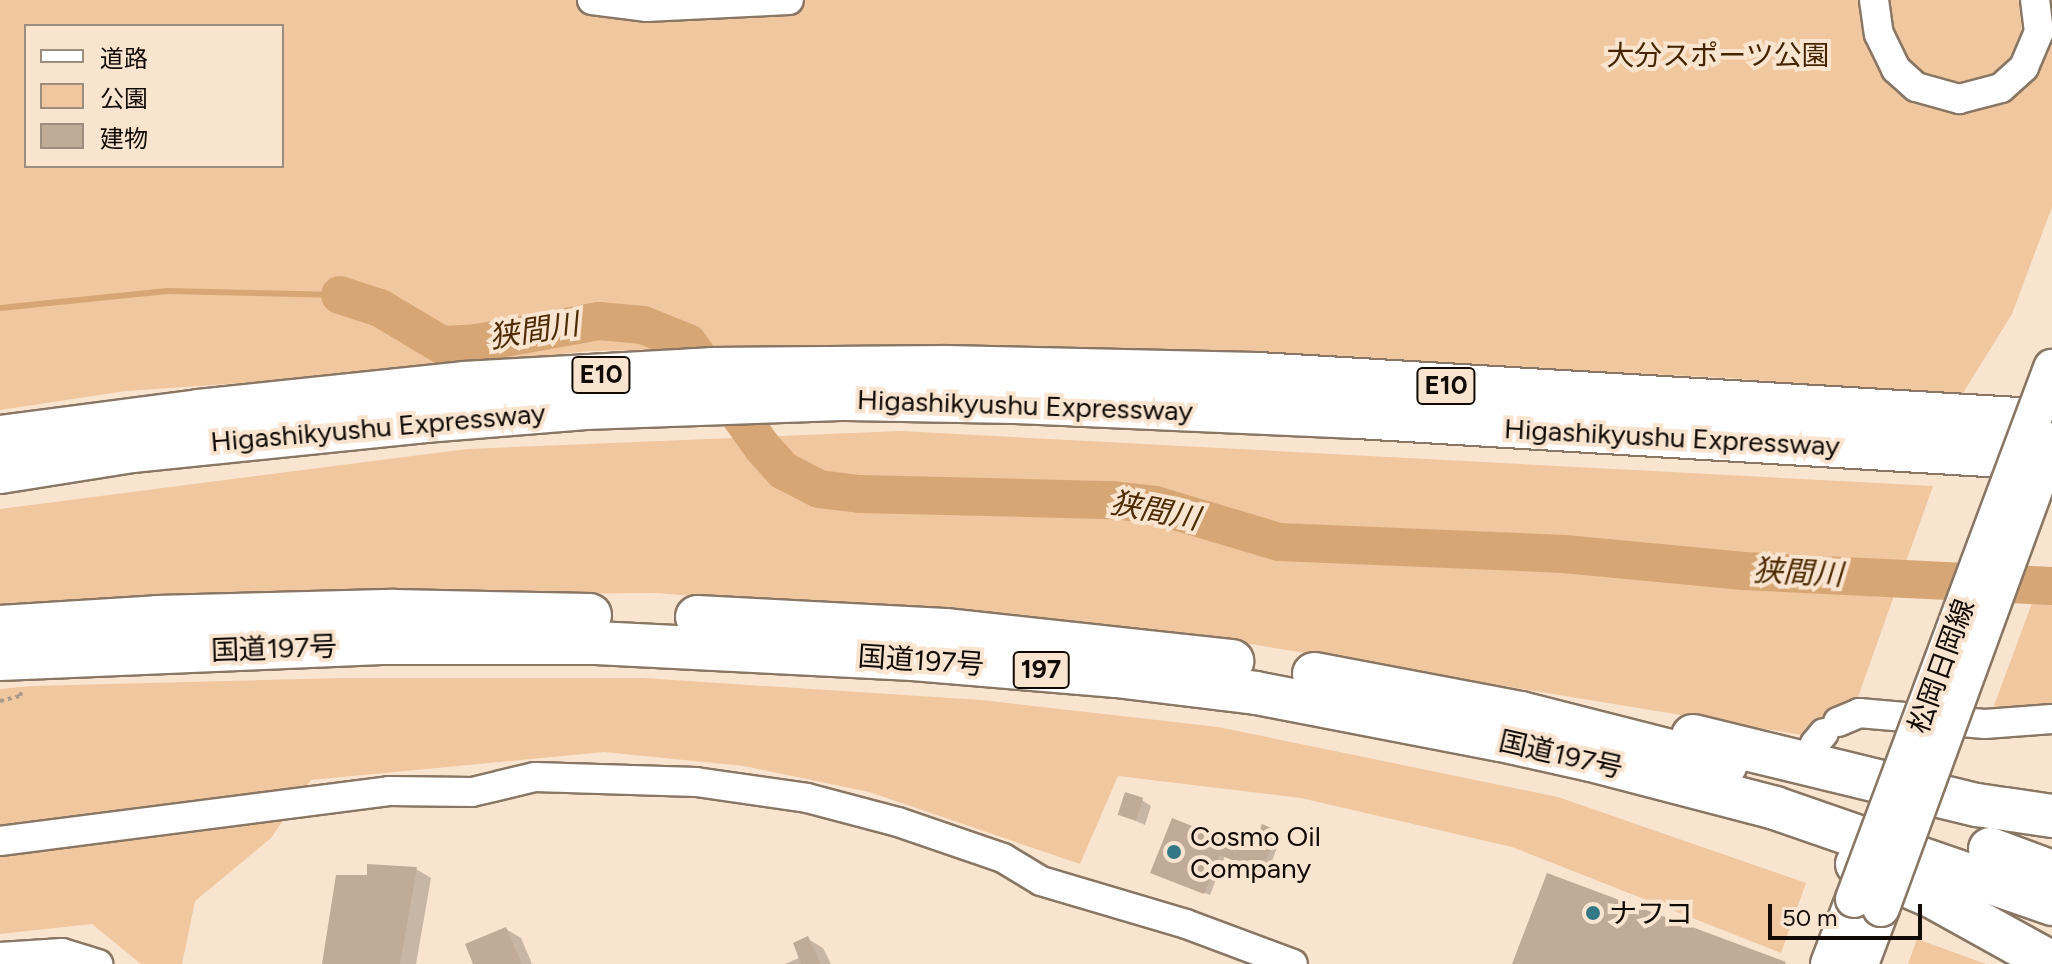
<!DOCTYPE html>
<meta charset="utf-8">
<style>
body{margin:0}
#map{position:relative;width:2052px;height:964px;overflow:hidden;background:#f9e4d0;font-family:Figtree,"Noto Sans JP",sans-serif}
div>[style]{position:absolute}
.green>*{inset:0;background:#f0c79f}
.shadow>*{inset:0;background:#0003}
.stream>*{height:6px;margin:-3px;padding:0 3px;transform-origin:3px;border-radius:3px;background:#d7a675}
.river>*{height:38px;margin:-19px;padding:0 19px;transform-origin:19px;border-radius:19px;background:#d7a675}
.building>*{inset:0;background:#bfab98;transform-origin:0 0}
.path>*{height:4px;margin-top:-2px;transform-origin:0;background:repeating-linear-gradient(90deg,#ab9b8b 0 4px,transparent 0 8px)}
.roads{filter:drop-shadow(2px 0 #897664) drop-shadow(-2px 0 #897664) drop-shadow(0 2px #897664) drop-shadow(0 -2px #897664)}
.minor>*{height:28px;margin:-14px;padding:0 14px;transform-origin:14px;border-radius:14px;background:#fff}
.major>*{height:36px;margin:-18px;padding:0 18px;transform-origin:18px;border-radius:18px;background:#fff}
.highway>*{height:42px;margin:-21px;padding:0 21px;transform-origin:21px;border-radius:21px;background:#fff}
.bridges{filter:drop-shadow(2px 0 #897664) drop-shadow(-2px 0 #897664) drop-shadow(0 2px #897664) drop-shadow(0 -2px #897664)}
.major-bridge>*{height:36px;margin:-18px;padding:0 18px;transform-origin:18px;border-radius:18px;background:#fff}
.dots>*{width:22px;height:22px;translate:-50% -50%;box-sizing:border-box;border:4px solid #f9e4d0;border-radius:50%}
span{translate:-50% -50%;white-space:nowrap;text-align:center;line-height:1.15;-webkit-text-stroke:8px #f9e4d0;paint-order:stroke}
.shield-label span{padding:2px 6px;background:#f9e4d0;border:2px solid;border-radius:6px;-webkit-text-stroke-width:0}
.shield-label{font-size:26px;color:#120b05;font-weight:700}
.park-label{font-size:28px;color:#452500}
.street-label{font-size:28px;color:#120b05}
.poi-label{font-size:28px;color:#120b05}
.left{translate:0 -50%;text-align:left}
.water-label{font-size:30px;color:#4d2c04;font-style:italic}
.legend{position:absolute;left:24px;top:24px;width:260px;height:144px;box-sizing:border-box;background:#f9e4d0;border:2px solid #9d8d7f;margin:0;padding:10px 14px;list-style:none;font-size:24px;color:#120b05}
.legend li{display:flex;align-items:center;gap:16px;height:40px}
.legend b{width:40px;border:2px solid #9d8d7f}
.scale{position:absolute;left:1768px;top:904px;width:154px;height:36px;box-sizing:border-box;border:4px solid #120b05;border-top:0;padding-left:10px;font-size:24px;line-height:28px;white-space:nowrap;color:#120b05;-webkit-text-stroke:6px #f9e4d0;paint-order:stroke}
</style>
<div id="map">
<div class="green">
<div style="clip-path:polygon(evenodd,0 0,2052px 0,2052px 207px,2012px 314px,1960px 398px,1730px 378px,1587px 371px,1242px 362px,874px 344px,590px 351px,331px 377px,126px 391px,0 410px,0 0,26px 26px,282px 26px,282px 166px,26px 166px,26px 26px)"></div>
<div style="clip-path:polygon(901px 431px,1933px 486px,1858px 697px,1802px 735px,1232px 641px,656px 593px,119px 597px,0 607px,0 509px,467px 449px)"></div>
<div style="clip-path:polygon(2045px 568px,2052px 568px,2052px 706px,1992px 711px)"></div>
<div style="clip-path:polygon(343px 678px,643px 678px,981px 700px,1218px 727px,1558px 797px,1806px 883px,1781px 953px,1512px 847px,1301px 798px,1118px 776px,1080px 864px,869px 792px,744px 766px,604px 752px,311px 780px,271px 838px,195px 901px,182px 964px,141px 964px,92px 924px,0 934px,0 689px,32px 686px)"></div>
<div style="clip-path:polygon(1917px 939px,1986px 964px,1908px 964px)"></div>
</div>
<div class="shadow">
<div style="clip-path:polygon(1142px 800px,1151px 806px,1145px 825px,1120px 814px)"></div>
<div style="clip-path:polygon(1173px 821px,1253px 852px,1277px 833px,1282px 836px,1267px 873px,1225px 856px,1210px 895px,1158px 875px)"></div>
<div style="clip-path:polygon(416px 869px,431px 878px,416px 964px,324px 964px,369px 877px)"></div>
<div style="clip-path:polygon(506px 929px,521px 938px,532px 964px,475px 964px)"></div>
<div style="clip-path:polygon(808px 939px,823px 948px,831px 964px,785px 964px,801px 957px)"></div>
</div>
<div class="stream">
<div style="left:0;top:308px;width:168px;rotate:-5.8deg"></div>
<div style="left:167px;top:291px;width:173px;rotate:1.3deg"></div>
</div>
<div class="river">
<div style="left:340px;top:295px;width:42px;rotate:18deg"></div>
<div style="left:380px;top:308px;width:72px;rotate:30.8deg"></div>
<div style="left:442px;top:345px;width:35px;rotate:-3deg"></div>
<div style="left:477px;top:343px;width:124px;rotate:-10.2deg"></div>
<div style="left:599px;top:321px;width:44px;rotate:5.2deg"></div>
<div style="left:643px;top:325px;width:48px;rotate:21.8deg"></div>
<div style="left:688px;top:343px;width:129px;rotate:54.5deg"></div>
<div style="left:763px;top:448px;width:31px;rotate:48deg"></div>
<div style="left:784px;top:471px;width:39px;rotate:27deg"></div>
<div style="left:819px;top:489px;width:41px;rotate:7deg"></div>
<div style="left:860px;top:494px;width:253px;rotate:1.4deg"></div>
<div style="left:1113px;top:500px;width:42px;rotate:6.8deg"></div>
<div style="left:1155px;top:505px;width:129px;rotate:16.6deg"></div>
<div style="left:1279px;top:542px;width:285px;rotate:2.4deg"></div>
<div style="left:1564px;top:554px;width:181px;rotate:5.4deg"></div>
<div style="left:1744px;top:571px;width:308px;rotate:2.8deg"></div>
</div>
<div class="building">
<div style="left:1125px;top:792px;width:19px;height:24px;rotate:18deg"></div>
<div style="clip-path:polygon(1172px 818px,1252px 850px,1262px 824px,1278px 831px,1261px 872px,1220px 855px,1204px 894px,1150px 873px)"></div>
<div style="clip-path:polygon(367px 864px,417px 867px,400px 964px,322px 964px,336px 875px,367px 875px)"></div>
<div style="clip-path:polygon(1547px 873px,1786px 962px,1785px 964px,1512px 964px)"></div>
<div style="clip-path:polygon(506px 927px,522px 964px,473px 964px,465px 944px)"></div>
<div style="clip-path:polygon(808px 936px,821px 964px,801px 964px,793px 943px)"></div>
</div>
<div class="path">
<div style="left:0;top:701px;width:21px;rotate:-14deg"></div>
<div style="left:20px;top:696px;width:6px;rotate:-72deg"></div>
</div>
<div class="roads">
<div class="minor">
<div style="left:592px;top:0;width:54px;rotate:7.4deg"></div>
<div style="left:646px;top:7px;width:143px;rotate:-2.8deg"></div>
<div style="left:1874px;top:0;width:34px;rotate:82deg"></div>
<div style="left:1879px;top:34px;width:39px;rotate:64deg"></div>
<div style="left:1896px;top:69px;width:27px;rotate:42deg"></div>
<div style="left:1916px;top:87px;width:45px;rotate:15.6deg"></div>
<div style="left:1959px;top:99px;width:43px;rotate:-14.7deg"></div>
<div style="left:2001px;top:88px;width:31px;rotate:-42deg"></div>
<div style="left:2024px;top:67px;width:38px;rotate:-67deg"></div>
<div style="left:2039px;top:32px;width:32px;rotate:-97deg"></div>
<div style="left:1838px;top:722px;width:23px;rotate:-23deg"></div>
<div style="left:1859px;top:713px;width:126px;rotate:5deg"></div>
<div style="left:1985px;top:724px;width:67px;rotate:-4.3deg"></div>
<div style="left:1809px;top:762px;width:19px;rotate:-72deg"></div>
<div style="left:1815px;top:744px;width:14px;rotate:-51deg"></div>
<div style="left:0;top:841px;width:392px;rotate:-7.3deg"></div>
<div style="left:389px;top:791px;width:83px;rotate:0.7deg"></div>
<div style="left:472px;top:792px;width:65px;rotate:-13.4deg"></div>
<div style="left:535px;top:777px;width:161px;rotate:1.8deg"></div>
<div style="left:696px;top:782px;width:112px;rotate:8.2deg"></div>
<div style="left:807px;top:798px;width:94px;rotate:14.8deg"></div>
<div style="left:898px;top:822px;width:111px;rotate:18.9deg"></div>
<div style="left:1003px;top:858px;width:44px;rotate:31.2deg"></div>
<div style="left:1041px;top:881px;width:151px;rotate:16.5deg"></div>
<div style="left:1186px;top:924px;width:114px;rotate:20.5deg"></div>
<div style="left:0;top:957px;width:62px;rotate:-3.7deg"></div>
<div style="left:62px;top:953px;width:38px;rotate:17deg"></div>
</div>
<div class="major">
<div style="left:1829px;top:964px;width:70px;rotate:-69deg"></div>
<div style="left:1860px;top:964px;width:60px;rotate:-69.4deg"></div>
</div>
<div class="highway">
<div style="left:0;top:437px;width:201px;rotate:-7.4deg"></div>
<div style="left:199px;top:411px;width:266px;rotate:-6deg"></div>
<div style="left:464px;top:383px;width:247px;rotate:-3.2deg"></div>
<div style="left:711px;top:369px;width:234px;rotate:-0.5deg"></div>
<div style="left:945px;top:367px;width:313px;rotate:1.3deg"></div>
<div style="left:1258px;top:374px;width:795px;rotate:3.39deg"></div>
<div style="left:0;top:472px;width:134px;rotate:-9deg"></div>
<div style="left:132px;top:451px;width:295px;rotate:-5.8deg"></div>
<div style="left:425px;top:421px;width:161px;rotate:-4.6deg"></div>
<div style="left:585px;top:408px;width:262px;rotate:-2deg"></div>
<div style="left:847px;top:399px;width:169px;rotate:1deg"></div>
<div style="left:1016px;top:402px;width:342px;rotate:2.5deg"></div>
<div style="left:1358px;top:417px;width:695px;rotate:3.46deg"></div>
<div style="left:697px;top:617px;width:248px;rotate:3deg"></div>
<div style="left:945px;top:630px;width:289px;rotate:6.2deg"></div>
<div style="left:0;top:627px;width:157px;rotate:-3.6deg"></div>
<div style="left:157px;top:617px;width:237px;rotate:-1.5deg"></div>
<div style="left:394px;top:611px;width:196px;rotate:1.2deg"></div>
<div style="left:0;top:659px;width:388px;rotate:-2.4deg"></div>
<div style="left:388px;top:643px;width:208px"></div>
<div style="left:596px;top:643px;width:317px;rotate:2.9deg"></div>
<div style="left:913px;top:659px;width:204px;rotate:4.8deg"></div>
<div style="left:1116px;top:676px;width:141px;rotate:6.9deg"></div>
<div style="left:1256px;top:693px;width:249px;rotate:10.9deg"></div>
<div style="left:1501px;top:740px;width:92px;rotate:12.5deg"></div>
<div style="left:1591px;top:760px;width:190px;rotate:14.6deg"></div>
<div style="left:1775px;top:808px;width:293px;rotate:19.1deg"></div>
<div style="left:1314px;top:674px;width:211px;rotate:10.7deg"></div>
<div style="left:1521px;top:713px;width:211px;rotate:14.3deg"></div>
<div style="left:1693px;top:736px;width:292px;rotate:13.7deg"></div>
<div style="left:1977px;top:805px;width:76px;rotate:8.3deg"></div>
<div style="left:1990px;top:849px;width:66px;rotate:20.4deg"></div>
<div style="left:1857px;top:864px;width:81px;rotate:23.4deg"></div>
<div style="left:1931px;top:896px;width:138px;rotate:29deg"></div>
</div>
</div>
<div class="bridges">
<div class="major-bridge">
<div style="left:1854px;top:899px;width:567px;rotate:-69.55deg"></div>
<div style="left:1881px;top:908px;width:497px;rotate:-69.9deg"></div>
</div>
</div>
<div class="dots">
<div style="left:1174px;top:852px;background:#347888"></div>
<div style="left:1593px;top:913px;background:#347888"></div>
</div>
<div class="shield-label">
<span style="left:601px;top:375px">E10</span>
<span style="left:1446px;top:386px">E10</span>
<span style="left:1041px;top:670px">197</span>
</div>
<div class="park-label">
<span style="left:1718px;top:55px">大分スポーツ公園</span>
</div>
<div class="street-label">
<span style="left:1025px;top:405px;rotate:2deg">Higashikyushu Expressway</span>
<span style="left:378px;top:427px;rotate:-5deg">Higashikyushu Expressway</span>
<span style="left:1672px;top:437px;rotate:3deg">Higashikyushu Expressway</span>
<span style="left:274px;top:648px;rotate:-2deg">国道197号</span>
<span style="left:921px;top:660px;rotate:4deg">国道197号</span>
<span style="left:1941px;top:666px;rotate:-70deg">松岡日岡線</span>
<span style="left:1561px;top:754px;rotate:13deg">国道197号</span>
</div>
<div class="poi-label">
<span class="left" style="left:1190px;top:852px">Cosmo Oil<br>Company</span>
<span class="left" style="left:1609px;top:913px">ナフコ</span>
</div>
<div class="water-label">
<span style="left:534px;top:331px;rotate:-9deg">狭間川</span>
<span style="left:1155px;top:511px;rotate:11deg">狭間川</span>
<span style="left:1798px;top:573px;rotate:3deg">狭間川</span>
</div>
<ul class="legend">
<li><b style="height:10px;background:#fff"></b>道路</li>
<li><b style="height:22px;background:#f0c79f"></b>公園</li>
<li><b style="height:22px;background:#bfab98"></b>建物</li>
</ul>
<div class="scale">50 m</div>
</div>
